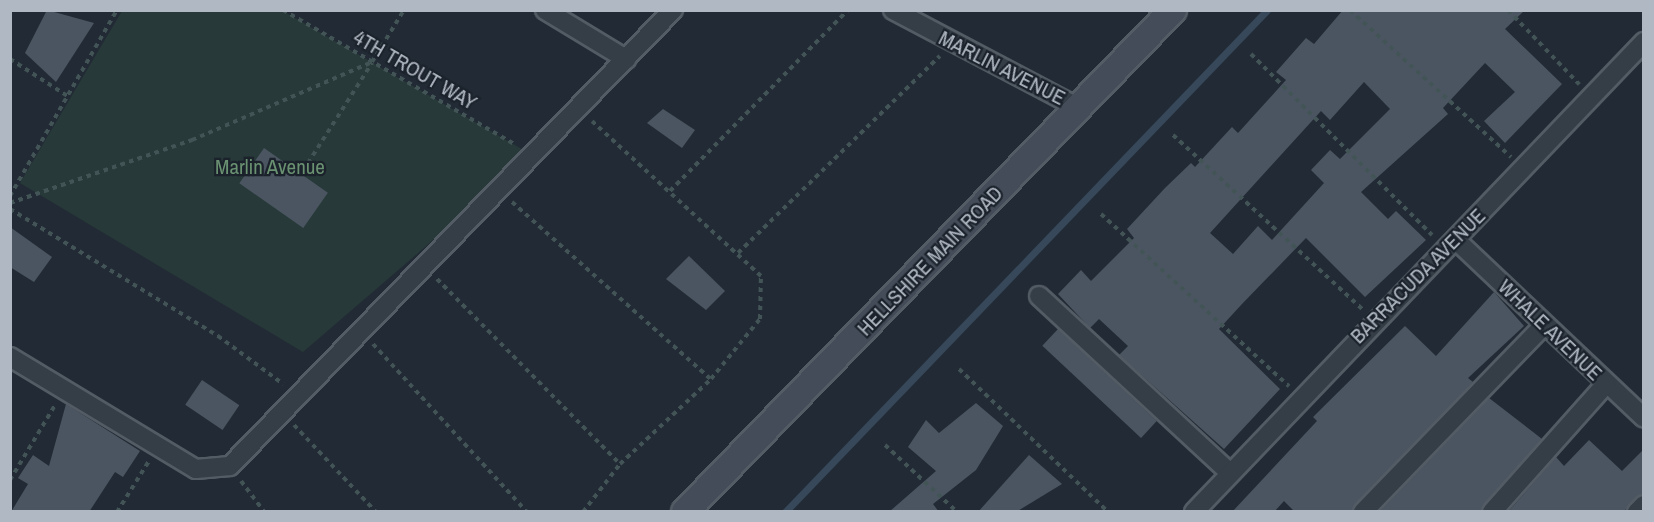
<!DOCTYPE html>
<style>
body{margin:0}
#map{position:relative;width:1654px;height:522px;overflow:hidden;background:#222b35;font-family:"Archivo Narrow",sans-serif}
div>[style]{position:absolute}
.green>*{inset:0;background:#273938}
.stream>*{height:7px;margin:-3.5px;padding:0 3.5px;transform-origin:3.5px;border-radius:3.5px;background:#37485b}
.building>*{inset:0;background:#4a5561;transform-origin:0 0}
.path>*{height:4px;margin-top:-2px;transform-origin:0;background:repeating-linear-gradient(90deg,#435456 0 4.5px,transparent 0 9px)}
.roads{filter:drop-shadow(2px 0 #535b64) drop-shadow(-2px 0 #535b64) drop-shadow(0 2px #535b64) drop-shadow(0 -2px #535b64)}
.minor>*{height:18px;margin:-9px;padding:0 9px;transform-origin:9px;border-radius:9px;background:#353d46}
.secondary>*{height:26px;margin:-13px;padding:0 13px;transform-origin:13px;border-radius:13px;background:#444c59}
span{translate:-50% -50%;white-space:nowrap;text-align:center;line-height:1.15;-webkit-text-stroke:4.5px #1b222b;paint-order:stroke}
.street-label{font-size:21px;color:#b0b8c3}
.park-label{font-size:21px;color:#6a9171}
.frame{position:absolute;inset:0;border:12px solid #b0b8c3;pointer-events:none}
</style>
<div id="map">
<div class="green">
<div style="clip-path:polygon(122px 11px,283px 11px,532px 155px,303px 352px,20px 183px)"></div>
</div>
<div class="stream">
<div style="left:785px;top:512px;width:696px;rotate:-46.16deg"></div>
</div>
<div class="building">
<div style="clip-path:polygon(47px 10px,94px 23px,56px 82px,25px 53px)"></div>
<div style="clip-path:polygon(evenodd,1343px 10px,1525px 10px,1505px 29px,1562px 84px,1505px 143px,1484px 121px,1515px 92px,1485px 63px,1443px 108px,1448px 114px,1361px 192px,1388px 219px,1396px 211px,1426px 240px,1365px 297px,1306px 238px,1242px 304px,1219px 329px,1280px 389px,1224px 449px,1119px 355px,1128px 346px,1099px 319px,1090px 328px,1058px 294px,1081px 270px,1091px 281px,1134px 238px,1127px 229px,1165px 188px,1191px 163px,1195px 167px,1232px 127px,1238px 133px,1286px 80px,1276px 72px,1306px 38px,1314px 44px,1343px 10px,1364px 82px,1390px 109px,1340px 159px,1330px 150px,1311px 170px,1324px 183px,1272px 240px,1258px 226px,1233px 254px,1210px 233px,1321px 111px,1330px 120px,1364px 82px)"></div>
<div style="clip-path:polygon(663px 109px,695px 130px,682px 148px,647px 123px)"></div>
<div style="left:264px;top:148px;width:78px;height:43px;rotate:35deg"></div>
<div style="clip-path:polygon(10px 227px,52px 257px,34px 282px,10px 267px)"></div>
<div style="clip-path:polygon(689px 256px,725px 291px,706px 310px,666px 279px)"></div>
<div style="clip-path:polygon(1494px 292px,1524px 326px,1468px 378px,1473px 382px,1352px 512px,1295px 512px,1284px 501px,1274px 512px,1232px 512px,1317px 421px,1313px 417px,1405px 326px,1436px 356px)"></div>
<div style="left:1058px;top:329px;width:135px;height:23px;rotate:43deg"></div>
<div style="left:202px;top:380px;width:45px;height:30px;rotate:34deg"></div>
<div style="clip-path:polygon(1489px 398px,1542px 439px,1481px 512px,1379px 512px)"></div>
<div style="clip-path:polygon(976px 403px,1003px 426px,976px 470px,933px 504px,939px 512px,889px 512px,936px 471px,908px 447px,926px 420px,939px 433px)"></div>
<div style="clip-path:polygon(66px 404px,140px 451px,123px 477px,115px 472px,89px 512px,11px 512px,28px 484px,18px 478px,33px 455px,49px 466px)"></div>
<div style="clip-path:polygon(1589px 440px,1622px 471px,1644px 449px,1644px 493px,1623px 512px,1508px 512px,1556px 457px,1564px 466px)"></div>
<div style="clip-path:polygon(1029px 455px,1062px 484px,1016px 512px,978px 512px)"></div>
</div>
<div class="path">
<div style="left:283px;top:10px;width:269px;rotate:30.1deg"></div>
<div style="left:1350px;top:10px;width:218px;rotate:42.4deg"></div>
<div style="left:1508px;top:10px;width:103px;rotate:46.2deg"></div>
<div style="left:1251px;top:54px;width:256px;rotate:45deg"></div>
<div style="left:10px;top:59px;width:70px;rotate:32.8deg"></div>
<div style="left:1173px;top:135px;width:257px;rotate:42.6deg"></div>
<div style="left:308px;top:163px;width:119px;rotate:-57.4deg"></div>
<div style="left:670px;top:191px;width:254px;rotate:-45.5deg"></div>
<div style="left:10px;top:196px;width:215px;rotate:-60.1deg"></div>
<div style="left:512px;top:202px;width:266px;rotate:41.7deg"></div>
<div style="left:10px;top:203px;width:193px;rotate:-19.1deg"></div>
<div style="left:192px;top:140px;width:196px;rotate:-23.4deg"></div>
<div style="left:372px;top:62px;width:61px;rotate:-58.4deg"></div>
<div style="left:10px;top:209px;width:244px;rotate:31.4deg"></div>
<div style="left:218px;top:336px;width:81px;rotate:36.4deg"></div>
<div style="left:1101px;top:214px;width:255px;rotate:42.5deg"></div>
<div style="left:738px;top:253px;width:282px;rotate:-44.3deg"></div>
<div style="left:437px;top:279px;width:260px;rotate:45.3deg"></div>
<div style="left:373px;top:344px;width:228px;rotate:47.5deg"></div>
<div style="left:959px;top:369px;width:207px;rotate:43.8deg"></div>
<div style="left:294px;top:425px;width:120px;rotate:46.7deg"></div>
<div style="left:885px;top:445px;width:98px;rotate:42.9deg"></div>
<div style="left:10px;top:480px;width:87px;rotate:-59deg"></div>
<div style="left:241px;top:481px;width:39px;rotate:53deg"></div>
<div style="left:117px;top:512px;width:60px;rotate:-57.9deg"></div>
<div style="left:583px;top:512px;width:61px;rotate:-52.4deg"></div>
<div style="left:620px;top:464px;width:125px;rotate:-43deg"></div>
<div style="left:711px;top:379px;width:77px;rotate:-50.8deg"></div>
<div style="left:760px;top:319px;width:43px;rotate:-88.7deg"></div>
<div style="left:761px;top:276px;width:229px;rotate:-137.5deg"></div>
</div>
<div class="roads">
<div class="minor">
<div style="left:545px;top:10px;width:95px;rotate:31.2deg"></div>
<div style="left:893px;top:10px;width:210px;rotate:27.8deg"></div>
<div style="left:1457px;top:241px;width:257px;rotate:43.4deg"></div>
<div style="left:1039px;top:296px;width:259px;rotate:42.8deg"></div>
<div style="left:10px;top:357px;width:217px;rotate:31.1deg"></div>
<div style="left:196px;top:469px;width:34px;rotate:-5deg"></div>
<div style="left:230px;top:466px;width:636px;rotate:-45.83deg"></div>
<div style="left:1194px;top:512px;width:651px;rotate:-46.25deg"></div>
<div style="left:1363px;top:512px;width:260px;rotate:-45.9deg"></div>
<div style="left:1492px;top:512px;width:171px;rotate:-48.3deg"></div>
<div style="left:1637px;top:512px;width:10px;rotate:-45deg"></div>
</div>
<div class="secondary">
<div style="left:685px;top:512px;width:700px;rotate:-45.81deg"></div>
</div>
</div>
<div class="street-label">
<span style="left:1002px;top:68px;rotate:27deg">MARLIN AVENUE</span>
<span style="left:415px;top:70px;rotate:30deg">4TH TROUT WAY</span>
<span style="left:930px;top:261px;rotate:-46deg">HELLSHIRE MAIN ROAD</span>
<span style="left:1418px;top:276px;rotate:-45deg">BARRACUDA AVENUE</span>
<span style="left:1550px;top:330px;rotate:44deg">WHALE AVENUE</span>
</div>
<div class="park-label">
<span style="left:270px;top:167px">Marlin Avenue</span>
</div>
<div class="frame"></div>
</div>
